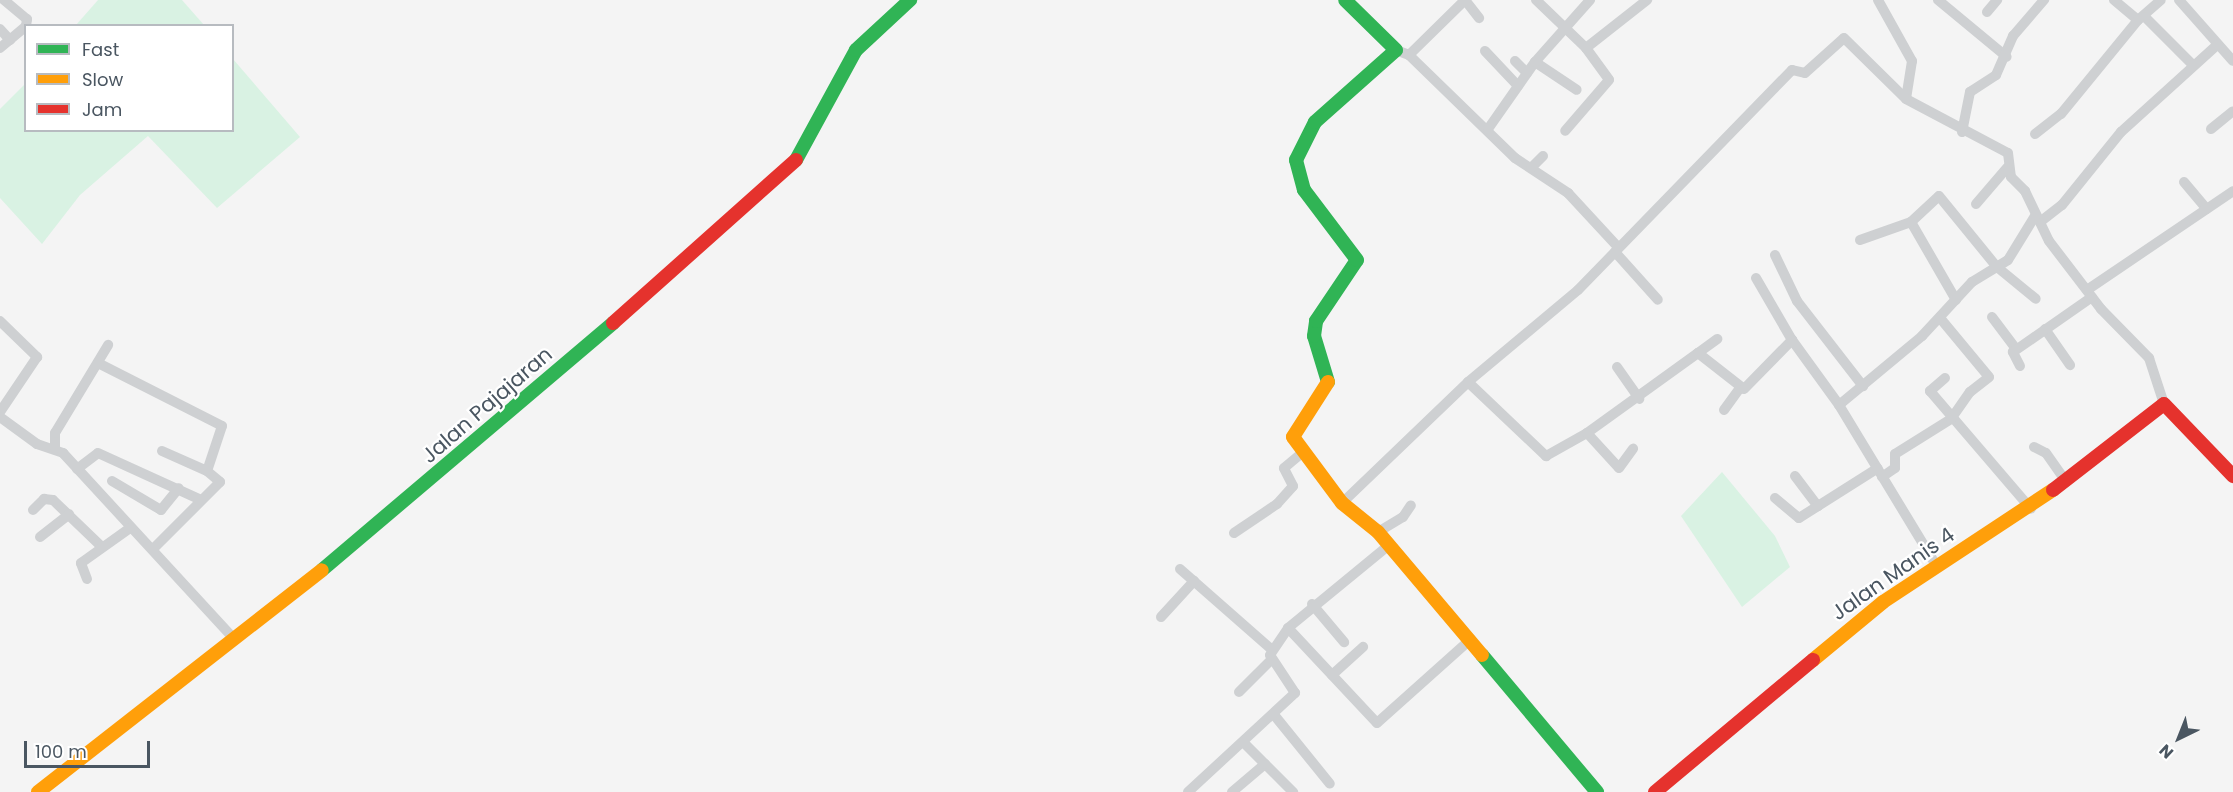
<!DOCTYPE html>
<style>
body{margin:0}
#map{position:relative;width:2233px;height:792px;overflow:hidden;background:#f4f4f4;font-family:Poppins,sans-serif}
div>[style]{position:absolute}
.green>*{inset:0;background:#d9f2e3}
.street>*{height:10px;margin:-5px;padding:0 5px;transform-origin:5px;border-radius:5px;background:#ced0d2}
.fast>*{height:14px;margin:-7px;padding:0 7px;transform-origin:7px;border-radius:7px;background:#30b455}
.slow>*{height:14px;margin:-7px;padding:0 7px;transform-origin:7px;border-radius:7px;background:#ff9f0a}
.jam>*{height:14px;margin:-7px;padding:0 7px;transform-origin:7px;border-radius:7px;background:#e5322d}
span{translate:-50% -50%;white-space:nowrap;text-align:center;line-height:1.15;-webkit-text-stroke:4.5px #fff;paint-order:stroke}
.street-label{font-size:21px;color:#4a5661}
.legend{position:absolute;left:24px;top:24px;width:210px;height:108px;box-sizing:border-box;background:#fff;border:2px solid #b7bbc0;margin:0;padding:8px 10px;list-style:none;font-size:18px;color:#4a5661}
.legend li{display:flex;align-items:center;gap:12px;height:30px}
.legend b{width:30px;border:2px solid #b7bbc0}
.north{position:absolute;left:2149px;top:708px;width:60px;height:60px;-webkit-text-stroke:4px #fff;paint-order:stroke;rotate:223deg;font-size:16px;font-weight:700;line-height:24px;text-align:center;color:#4a5661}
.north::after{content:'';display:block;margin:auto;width:21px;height:27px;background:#4a5661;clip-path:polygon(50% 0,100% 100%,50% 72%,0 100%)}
.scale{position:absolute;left:24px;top:741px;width:126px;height:27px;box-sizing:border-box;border:3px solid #4a5661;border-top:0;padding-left:8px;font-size:18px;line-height:21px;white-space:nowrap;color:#4a5661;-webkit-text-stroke:4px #fff;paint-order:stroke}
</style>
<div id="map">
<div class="green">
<div style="clip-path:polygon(98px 0,182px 0,204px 25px,76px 25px)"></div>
<div style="clip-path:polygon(233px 59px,300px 137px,217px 208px,148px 136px,80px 195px,42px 244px,0 198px,0 109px,25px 84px,26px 130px,232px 130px)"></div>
<div style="clip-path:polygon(1722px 472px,1775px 536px,1790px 567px,1742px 607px,1681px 516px)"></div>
</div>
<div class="street">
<div style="left:4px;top:0;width:30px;rotate:40deg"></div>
<div style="left:27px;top:19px;width:7px;rotate:98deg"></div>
<div style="left:1465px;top:0;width:23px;rotate:52deg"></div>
<div style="left:1536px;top:0;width:69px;rotate:43.8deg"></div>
<div style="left:1586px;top:48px;width:39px;rotate:54deg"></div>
<div style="left:1609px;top:80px;width:67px;rotate:130.8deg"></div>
<div style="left:1878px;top:0;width:70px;rotate:60.9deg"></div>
<div style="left:1912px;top:61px;width:38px;rotate:99deg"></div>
<div style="left:1906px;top:99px;width:115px;rotate:27.9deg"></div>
<div style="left:2008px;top:153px;width:24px;rotate:83deg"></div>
<div style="left:2011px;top:177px;width:20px;rotate:45deg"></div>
<div style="left:2025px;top:191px;width:55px;rotate:64.4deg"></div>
<div style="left:2049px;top:241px;width:86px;rotate:52.6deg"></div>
<div style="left:2101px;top:309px;width:69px;rotate:45.6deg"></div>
<div style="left:2149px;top:358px;width:48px;rotate:71.9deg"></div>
<div style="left:1938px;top:0;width:89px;rotate:39.6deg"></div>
<div style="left:2114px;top:0;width:31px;rotate:40deg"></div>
<div style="left:2138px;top:20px;width:30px;rotate:-41deg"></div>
<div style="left:2179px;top:0;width:81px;rotate:48.5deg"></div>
<div style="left:1987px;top:12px;width:16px;rotate:-50deg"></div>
<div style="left:2145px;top:17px;width:66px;rotate:45deg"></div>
<div style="left:0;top:29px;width:15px;rotate:48deg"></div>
<div style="left:0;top:48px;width:34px;rotate:-40deg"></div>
<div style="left:1586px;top:48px;width:78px;rotate:-38.2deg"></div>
<div style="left:1396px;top:50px;width:14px;rotate:21deg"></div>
<div style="left:1409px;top:55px;width:148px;rotate:44.2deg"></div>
<div style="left:1515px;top:158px;width:64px;rotate:33.4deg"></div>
<div style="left:1568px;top:193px;width:74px;rotate:47.2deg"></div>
<div style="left:1485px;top:51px;width:48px;rotate:46.7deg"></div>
<div style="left:1409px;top:55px;width:78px;rotate:-44.5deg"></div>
<div style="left:1515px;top:61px;width:17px;rotate:45deg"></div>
<div style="left:1535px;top:62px;width:50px;rotate:33.7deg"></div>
<div style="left:1488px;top:129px;width:82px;rotate:-55deg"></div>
<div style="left:1535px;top:62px;width:83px;rotate:-48.4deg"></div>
<div style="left:2211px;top:129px;width:28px;rotate:-39deg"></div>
<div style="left:1962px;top:132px;width:41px;rotate:-78.7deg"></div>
<div style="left:1970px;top:92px;width:31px;rotate:-33deg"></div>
<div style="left:1996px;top:75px;width:43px;rotate:-66.4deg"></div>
<div style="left:2013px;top:36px;width:48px;rotate:-49.3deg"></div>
<div style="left:2035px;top:134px;width:33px;rotate:-38deg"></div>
<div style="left:2061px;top:114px;width:122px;rotate:-50.7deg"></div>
<div style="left:1531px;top:168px;width:17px;rotate:-45deg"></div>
<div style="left:2184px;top:182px;width:35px;rotate:50deg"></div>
<div style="left:1976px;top:204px;width:48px;rotate:-49.3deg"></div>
<div style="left:1911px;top:222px;width:90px;rotate:60deg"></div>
<div style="left:2040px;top:222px;width:28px;rotate:-38deg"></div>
<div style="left:2062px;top:205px;width:94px;rotate:-51.1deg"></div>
<div style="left:2121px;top:132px;width:130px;rotate:-42.2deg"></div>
<div style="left:1860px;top:240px;width:54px;rotate:-19.4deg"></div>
<div style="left:1911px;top:222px;width:38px;rotate:-43deg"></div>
<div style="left:1939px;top:196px;width:92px;rotate:50.8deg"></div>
<div style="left:1997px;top:267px;width:50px;rotate:39.4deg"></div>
<div style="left:1615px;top:252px;width:64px;rotate:48.1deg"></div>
<div style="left:1775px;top:255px;width:51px;rotate:64.4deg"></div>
<div style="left:1797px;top:301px;width:108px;rotate:52.2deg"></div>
<div style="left:1756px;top:278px;width:72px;rotate:59.9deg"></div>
<div style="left:2087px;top:290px;width:176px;rotate:-34.1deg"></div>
<div style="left:1992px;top:317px;width:40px;rotate:53deg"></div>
<div style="left:0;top:321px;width:52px;rotate:44.2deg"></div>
<div style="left:37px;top:357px;width:66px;rotate:123.9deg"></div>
<div style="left:2045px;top:329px;width:44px;rotate:55.2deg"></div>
<div style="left:1698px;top:353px;width:24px;rotate:-36deg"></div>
<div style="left:98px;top:363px;width:139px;rotate:26.9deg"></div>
<div style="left:222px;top:426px;width:47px;rotate:108.4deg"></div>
<div style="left:207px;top:471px;width:17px;rotate:40deg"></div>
<div style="left:220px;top:482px;width:93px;rotate:135deg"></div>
<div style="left:2020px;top:366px;width:16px;rotate:-117deg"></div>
<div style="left:2013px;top:352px;width:96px;rotate:-34.8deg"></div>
<div style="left:1617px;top:367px;width:39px;rotate:55deg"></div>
<div style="left:1945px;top:378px;width:20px;rotate:139deg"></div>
<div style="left:1930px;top:391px;width:155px;rotate:49.4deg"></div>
<div style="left:1468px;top:382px;width:108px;rotate:43.5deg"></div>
<div style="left:1546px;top:456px;width:47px;rotate:-29.3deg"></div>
<div style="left:1587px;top:433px;width:47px;rotate:47.6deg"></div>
<div style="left:1619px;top:468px;width:24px;rotate:-54deg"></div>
<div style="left:1839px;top:405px;width:108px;rotate:-39.7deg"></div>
<div style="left:1922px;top:336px;width:74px;rotate:-47.2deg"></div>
<div style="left:1972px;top:282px;width:42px;rotate:-31.4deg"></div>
<div style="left:2008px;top:260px;width:52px;rotate:-58.5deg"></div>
<div style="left:1724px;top:410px;width:27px;rotate:-54deg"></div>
<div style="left:0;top:417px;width:46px;rotate:36.1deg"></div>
<div style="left:37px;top:444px;width:28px;rotate:19deg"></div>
<div style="left:63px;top:453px;width:253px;rotate:47.4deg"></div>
<div style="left:1587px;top:433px;width:137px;rotate:-35.8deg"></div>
<div style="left:1698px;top:353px;width:58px;rotate:38deg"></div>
<div style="left:1744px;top:389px;width:69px;rotate:-45.6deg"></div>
<div style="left:1792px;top:340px;width:80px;rotate:54.1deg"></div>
<div style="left:1839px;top:405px;width:187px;rotate:58.8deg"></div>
<div style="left:2034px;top:447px;width:13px;rotate:27deg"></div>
<div style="left:2046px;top:453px;width:35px;rotate:55deg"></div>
<div style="left:55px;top:448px;width:15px;rotate:-90deg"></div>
<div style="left:55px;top:433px;width:103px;rotate:-58.9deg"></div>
<div style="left:162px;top:451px;width:49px;rotate:24deg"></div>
<div style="left:77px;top:469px;width:26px;rotate:-37deg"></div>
<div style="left:98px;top:453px;width:113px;rotate:24.5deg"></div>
<div style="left:1795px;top:476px;width:38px;rotate:53deg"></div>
<div style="left:1882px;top:477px;width:16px;rotate:-35deg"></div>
<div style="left:1895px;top:468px;width:14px;rotate:-90deg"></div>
<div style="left:1895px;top:454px;width:66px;rotate:-32deg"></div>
<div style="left:1951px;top:419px;width:33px;rotate:-55deg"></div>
<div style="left:1970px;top:392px;width:24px;rotate:-38deg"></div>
<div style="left:1989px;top:377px;width:77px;rotate:-129.7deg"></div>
<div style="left:112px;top:481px;width:57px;rotate:30.6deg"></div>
<div style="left:161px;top:510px;width:28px;rotate:-51deg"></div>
<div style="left:1775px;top:498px;width:31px;rotate:40deg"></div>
<div style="left:1799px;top:518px;width:93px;rotate:-32.3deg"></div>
<div style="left:1342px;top:503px;width:175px;rotate:-43.8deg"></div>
<div style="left:1468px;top:382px;width:143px;rotate:-39.9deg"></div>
<div style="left:1578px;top:290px;width:307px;rotate:-45.8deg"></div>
<div style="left:1792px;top:70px;width:13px;rotate:13deg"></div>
<div style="left:1805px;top:73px;width:52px;rotate:-41.9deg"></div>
<div style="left:1844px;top:38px;width:87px;rotate:44.5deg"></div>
<div style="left:33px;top:510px;width:16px;rotate:-45deg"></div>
<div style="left:44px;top:499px;width:9px;rotate:6deg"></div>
<div style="left:53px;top:500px;width:68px;rotate:43.8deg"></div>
<div style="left:1378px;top:532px;width:29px;rotate:-31deg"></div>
<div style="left:1403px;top:517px;width:14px;rotate:-56deg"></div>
<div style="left:1234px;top:533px;width:52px;rotate:-34deg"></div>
<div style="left:1277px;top:504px;width:24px;rotate:-48deg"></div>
<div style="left:1293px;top:486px;width:20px;rotate:-117deg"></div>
<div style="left:1284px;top:468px;width:23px;rotate:-40deg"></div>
<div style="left:40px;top:537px;width:37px;rotate:-38deg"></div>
<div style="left:1180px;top:569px;width:121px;rotate:41.3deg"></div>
<div style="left:87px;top:579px;width:17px;rotate:-111deg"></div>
<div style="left:81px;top:563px;width:60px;rotate:-35.5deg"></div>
<div style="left:1312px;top:604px;width:50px;rotate:49.9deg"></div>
<div style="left:1161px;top:617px;width:49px;rotate:-47.5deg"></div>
<div style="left:1288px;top:628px;width:130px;rotate:46.9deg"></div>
<div style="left:1377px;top:723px;width:126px;rotate:-41.8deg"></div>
<div style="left:1332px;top:675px;width:42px;rotate:-42.1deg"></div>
<div style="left:1239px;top:692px;width:45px;rotate:-45deg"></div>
<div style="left:1275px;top:716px;width:87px;rotate:51deg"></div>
<div style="left:1265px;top:764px;width:40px;rotate:45deg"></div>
<div style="left:1188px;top:792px;width:146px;rotate:-42.8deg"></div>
<div style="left:1295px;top:693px;width:45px;rotate:-123.3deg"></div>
<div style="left:1270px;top:655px;width:32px;rotate:-56deg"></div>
<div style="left:1288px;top:628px;width:131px;rotate:-39.4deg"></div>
<div style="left:1232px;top:792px;width:43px;rotate:-40.3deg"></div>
<div style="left:1265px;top:764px;width:30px;rotate:-135deg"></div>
</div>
<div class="fast">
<div style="left:796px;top:160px;width:125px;rotate:-61.4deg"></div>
<div style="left:856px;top:50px;width:74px;rotate:-42.8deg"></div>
<div style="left:1328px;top:382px;width:48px;rotate:-106.9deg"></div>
<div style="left:1314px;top:336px;width:15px;rotate:-82deg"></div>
<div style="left:1316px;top:321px;width:73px;rotate:-56.1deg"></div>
<div style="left:1357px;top:260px;width:88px;rotate:-127.1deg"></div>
<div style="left:1304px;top:190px;width:31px;rotate:-105deg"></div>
<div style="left:1296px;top:160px;width:42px;rotate:-63.4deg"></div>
<div style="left:1315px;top:122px;width:108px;rotate:-41.6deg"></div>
<div style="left:1396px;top:50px;width:71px;rotate:-135.6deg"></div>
<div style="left:322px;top:570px;width:382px;rotate:-40.3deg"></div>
<div style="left:1482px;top:655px;width:179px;rotate:50deg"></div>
</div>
<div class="slow">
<div style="left:1328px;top:382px;width:65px;rotate:122.5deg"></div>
<div style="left:1293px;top:437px;width:82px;rotate:53.4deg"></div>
<div style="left:1342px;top:503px;width:46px;rotate:38.9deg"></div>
<div style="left:1378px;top:532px;width:161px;rotate:49.8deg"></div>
<div style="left:1813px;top:660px;width:91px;rotate:-39.6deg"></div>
<div style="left:1883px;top:602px;width:204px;rotate:-33.4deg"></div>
<div style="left:38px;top:792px;width:360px;rotate:-38deg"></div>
</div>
<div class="jam">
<div style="left:613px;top:323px;width:245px;rotate:-41.7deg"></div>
<div style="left:2053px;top:490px;width:140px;rotate:-37.8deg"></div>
<div style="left:2164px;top:404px;width:100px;rotate:46.2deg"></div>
<div style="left:1655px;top:792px;width:206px;rotate:-39.9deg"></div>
</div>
<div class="street-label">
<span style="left:487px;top:405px;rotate:-41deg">Jalan Pajajaran</span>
<span style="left:1893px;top:574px;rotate:-35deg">Jalan Manis 4</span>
</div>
<ul class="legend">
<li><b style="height:8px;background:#30b455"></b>Fast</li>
<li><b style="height:8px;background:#ff9f0a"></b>Slow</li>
<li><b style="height:8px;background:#e5322d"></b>Jam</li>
</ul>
<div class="north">N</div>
<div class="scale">100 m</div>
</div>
